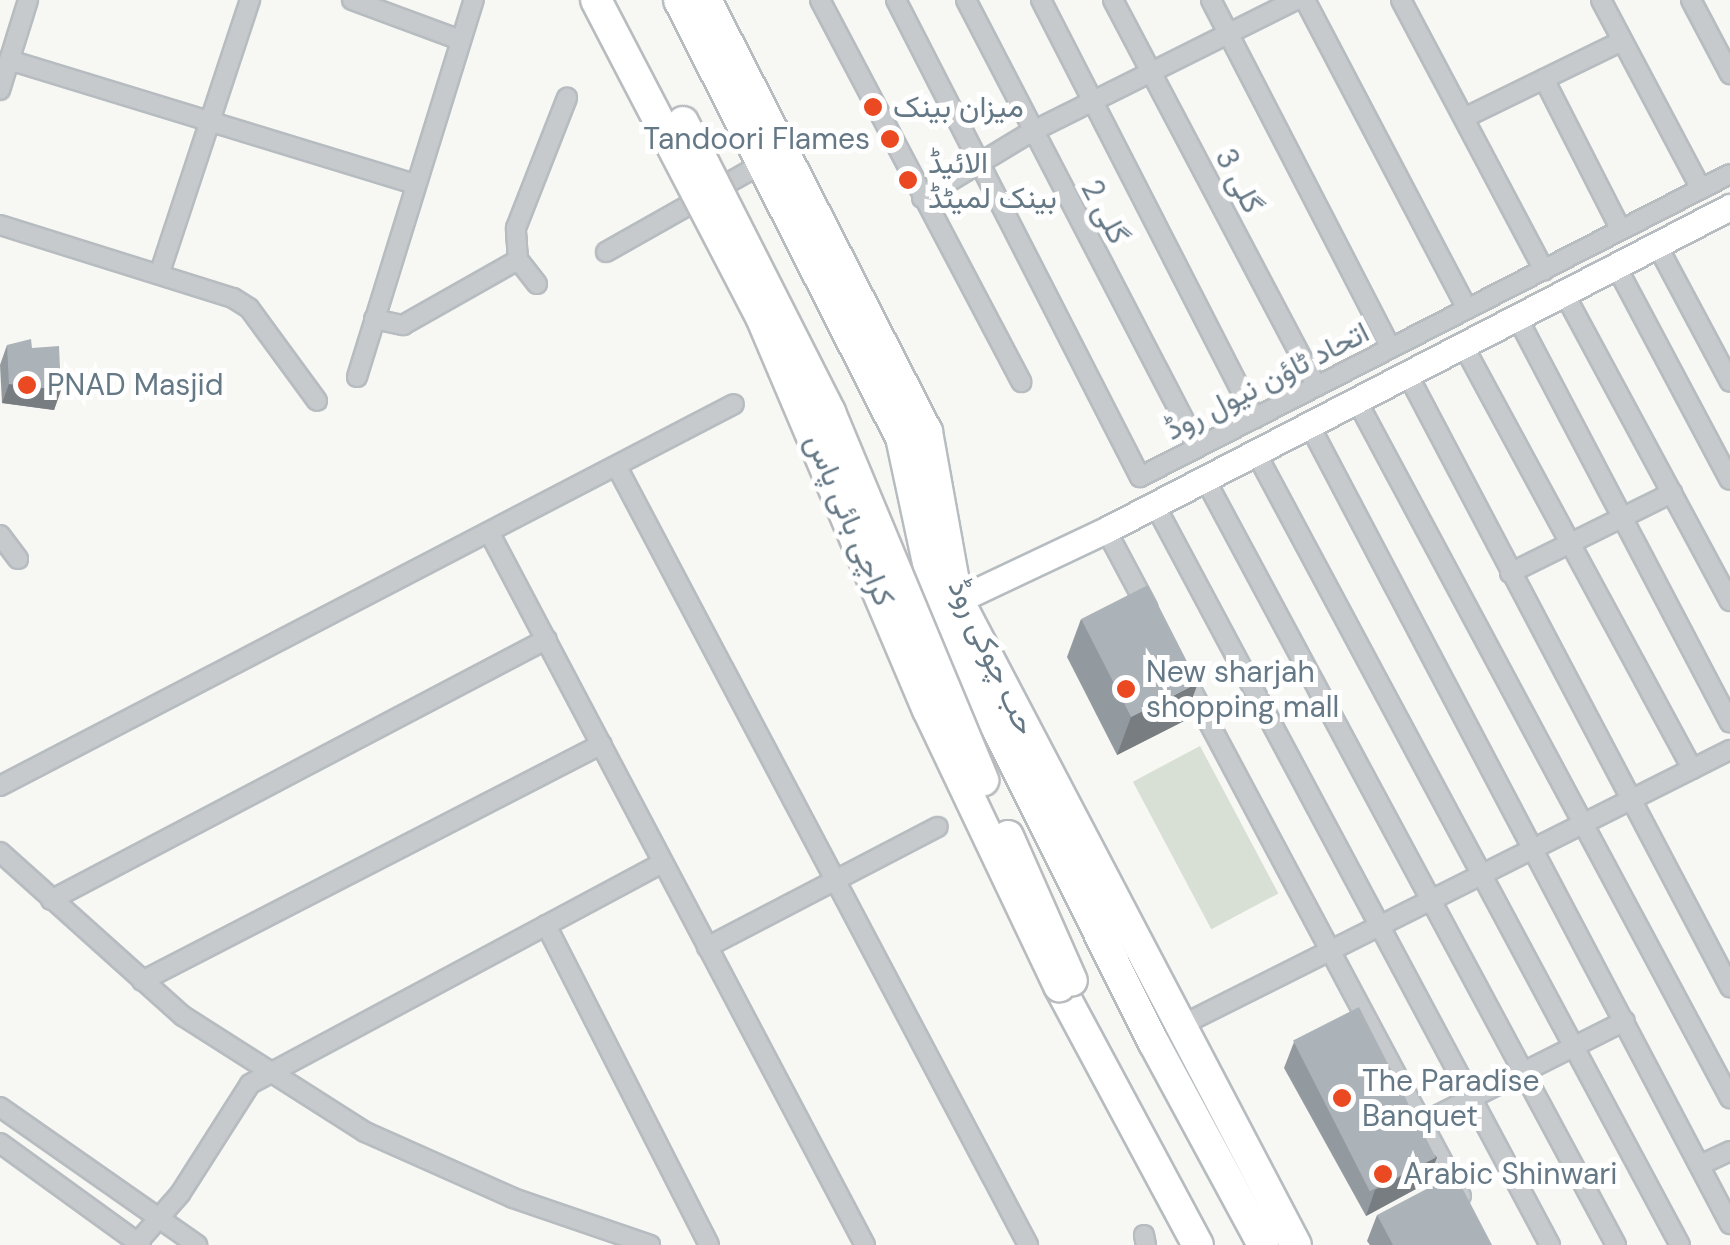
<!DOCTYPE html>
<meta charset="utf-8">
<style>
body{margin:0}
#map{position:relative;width:1730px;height:1245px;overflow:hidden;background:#f7f7f3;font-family:"DM Sans",Vazirmatn,sans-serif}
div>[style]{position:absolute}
.green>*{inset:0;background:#d8dfd4;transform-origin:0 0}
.roads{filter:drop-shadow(2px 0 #b6bcc0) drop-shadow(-2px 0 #b6bcc0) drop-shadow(0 2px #b6bcc0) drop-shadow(0 -2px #b6bcc0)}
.street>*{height:18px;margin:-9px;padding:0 9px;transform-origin:9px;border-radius:9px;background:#c7cacd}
.secondary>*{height:25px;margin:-12.5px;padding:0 12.5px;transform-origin:12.5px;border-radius:12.5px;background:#fff}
.highway>*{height:30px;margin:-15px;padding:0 15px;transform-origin:15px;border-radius:15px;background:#fff}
.bridges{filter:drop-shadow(2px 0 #b9bcbf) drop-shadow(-2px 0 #b9bcbf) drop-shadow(0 2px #b9bcbf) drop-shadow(0 -2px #b9bcbf)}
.highway-bridge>*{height:30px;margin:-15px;padding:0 15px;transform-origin:15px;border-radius:15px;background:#fff}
.wall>*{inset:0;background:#939a9f}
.shaded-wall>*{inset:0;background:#787d82}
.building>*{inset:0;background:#abb3b9;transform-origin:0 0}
.dots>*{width:28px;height:28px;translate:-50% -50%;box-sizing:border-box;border:5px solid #fff;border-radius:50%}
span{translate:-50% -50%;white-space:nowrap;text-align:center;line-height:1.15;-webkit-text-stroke:10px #fff;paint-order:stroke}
.poi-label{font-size:30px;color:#657886}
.left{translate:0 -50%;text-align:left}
.right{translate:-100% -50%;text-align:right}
.street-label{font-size:30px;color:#657886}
</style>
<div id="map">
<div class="green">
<div style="left:1200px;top:746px;width:167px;height:76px;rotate:62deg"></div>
</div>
<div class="roads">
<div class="street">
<div style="left:352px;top:0;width:115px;rotate:20.3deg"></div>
<div style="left:820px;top:0;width:432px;rotate:62.2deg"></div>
<div style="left:896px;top:0;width:536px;rotate:62.91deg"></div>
<div style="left:1140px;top:477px;width:663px;rotate:-27.18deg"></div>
<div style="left:966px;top:0;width:504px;rotate:62.57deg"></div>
<div style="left:1041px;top:0;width:470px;rotate:62.9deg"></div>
<div style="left:1113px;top:0;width:437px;rotate:62.2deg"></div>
<div style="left:1211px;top:0;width:392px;rotate:62.7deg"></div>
<div style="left:1305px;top:0;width:349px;rotate:62.3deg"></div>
<div style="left:1401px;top:0;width:306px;rotate:62.1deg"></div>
<div style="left:1601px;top:0;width:214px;rotate:62.1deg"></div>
<div style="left:1691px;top:0;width:84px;rotate:62.2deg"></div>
<div style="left:9px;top:60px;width:424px;rotate:17deg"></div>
<div style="left:1544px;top:79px;width:169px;rotate:63deg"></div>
<div style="left:0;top:90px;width:94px;rotate:-72.7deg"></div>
<div style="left:1464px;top:118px;width:176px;rotate:-26deg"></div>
<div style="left:922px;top:198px;width:127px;rotate:-31.2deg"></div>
<div style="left:1031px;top:132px;width:296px;rotate:-26.5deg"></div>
<div style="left:0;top:225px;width:244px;rotate:17.4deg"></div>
<div style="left:233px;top:298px;width:19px;rotate:32deg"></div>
<div style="left:249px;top:308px;width:115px;rotate:53.8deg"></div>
<div style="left:1657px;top:245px;width:155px;rotate:61.9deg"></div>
<div style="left:606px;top:252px;width:185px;rotate:-29.5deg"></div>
<div style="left:1616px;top:266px;width:242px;rotate:62deg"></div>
<div style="left:160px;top:272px;width:287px;rotate:-71.7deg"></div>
<div style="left:537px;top:284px;width:31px;rotate:-128deg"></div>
<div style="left:518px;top:260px;width:32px;rotate:-94deg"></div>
<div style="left:516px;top:228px;width:140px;rotate:-68.6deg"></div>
<div style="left:1564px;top:293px;width:350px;rotate:61.7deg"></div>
<div style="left:1517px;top:317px;width:458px;rotate:62.3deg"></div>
<div style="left:374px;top:319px;width:30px;rotate:12deg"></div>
<div style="left:403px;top:325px;width:132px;rotate:-29.5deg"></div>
<div style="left:1463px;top:345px;width:482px;rotate:61.6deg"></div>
<div style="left:1408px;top:375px;width:692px;rotate:62.25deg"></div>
<div style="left:357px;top:377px;width:395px;rotate:-72.8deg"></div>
<div style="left:1357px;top:401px;width:791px;rotate:61.85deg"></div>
<div style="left:1310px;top:426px;width:902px;rotate:62.24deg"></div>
<div style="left:1256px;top:453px;width:898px;rotate:61.84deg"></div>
<div style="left:617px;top:467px;width:880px;rotate:62.15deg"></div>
<div style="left:1205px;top:479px;width:869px;rotate:61.78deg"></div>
<div style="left:1155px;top:505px;width:839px;rotate:61.91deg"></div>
<div style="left:1106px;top:530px;width:89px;rotate:62deg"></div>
<div style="left:489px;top:532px;width:806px;rotate:62.2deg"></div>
<div style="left:0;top:535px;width:30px;rotate:53deg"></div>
<div style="left:1510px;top:573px;width:181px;rotate:-26.3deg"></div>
<div style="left:1184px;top:676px;width:589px;rotate:61.96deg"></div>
<div style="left:0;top:786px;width:827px;rotate:-27.49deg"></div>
<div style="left:0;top:852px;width:246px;rotate:41.9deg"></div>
<div style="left:183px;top:1016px;width:216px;rotate:32.5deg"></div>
<div style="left:365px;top:1132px;width:162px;rotate:24deg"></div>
<div style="left:513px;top:1198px;width:145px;rotate:18.9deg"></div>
<div style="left:51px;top:900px;width:560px;rotate:-27.75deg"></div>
<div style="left:546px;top:925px;width:359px;rotate:63deg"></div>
<div style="left:707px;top:947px;width:260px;rotate:-27.5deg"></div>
<div style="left:142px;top:981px;width:517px;rotate:-27.26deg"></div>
<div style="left:1178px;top:1027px;width:618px;rotate:-26.65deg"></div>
<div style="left:0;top:1107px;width:241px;rotate:35deg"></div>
<div style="left:1422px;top:1123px;width:227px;rotate:-26.7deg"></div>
<div style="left:0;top:1143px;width:174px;rotate:35.9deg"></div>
<div style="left:1700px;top:1165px;width:33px;rotate:-25deg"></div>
<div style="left:1144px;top:1235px;width:10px;rotate:79deg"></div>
<div style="left:137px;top:1243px;width:65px;rotate:-48.7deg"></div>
<div style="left:180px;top:1194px;width:130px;rotate:-57.5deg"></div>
<div style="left:250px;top:1084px;width:468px;rotate:-28.2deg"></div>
</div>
<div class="secondary">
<div style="left:941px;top:608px;width:183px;rotate:-25.3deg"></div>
<div style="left:1106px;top:530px;width:703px;rotate:-27.37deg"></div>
</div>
<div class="highway">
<div style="left:679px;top:0;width:490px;rotate:63.1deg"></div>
<div style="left:901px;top:437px;width:177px;rotate:77.9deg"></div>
<div style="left:938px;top:610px;width:484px;rotate:63.5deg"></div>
<div style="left:1154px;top:1043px;width:230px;rotate:61.6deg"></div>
<div style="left:706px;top:0;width:485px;rotate:62.9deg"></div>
<div style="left:927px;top:432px;width:169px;rotate:79.8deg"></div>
<div style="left:957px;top:598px;width:730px;rotate:62.35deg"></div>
<div style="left:1059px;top:986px;width:294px;rotate:61.8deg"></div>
</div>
</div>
<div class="bridges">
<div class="highway-bridge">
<div style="left:596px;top:0;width:357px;rotate:62.5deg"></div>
<div style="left:761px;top:317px;width:427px;rotate:67deg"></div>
<div style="left:928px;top:710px;width:306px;rotate:64.6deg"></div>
<div style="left:683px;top:122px;width:325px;rotate:63.1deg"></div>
<div style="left:830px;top:412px;width:399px;rotate:67.4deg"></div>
<div style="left:1008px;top:836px;width:158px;rotate:66.2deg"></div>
</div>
</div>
<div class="wall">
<div style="clip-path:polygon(7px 345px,32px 348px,61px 390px,54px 410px,2px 403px,0 365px)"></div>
<div style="clip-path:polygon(1081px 619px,1184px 721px,1117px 755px,1067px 657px)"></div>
<div style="clip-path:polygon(1294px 1042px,1437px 1157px,1427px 1183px,1366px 1216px,1284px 1068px)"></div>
<div style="clip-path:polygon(1377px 1215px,1492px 1245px,1370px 1245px,1367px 1241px)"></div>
</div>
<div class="shaded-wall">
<div style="clip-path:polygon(9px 384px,61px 390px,54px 410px,2px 403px)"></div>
<div style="clip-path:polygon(1198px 683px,1184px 721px,1117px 755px,1131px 717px)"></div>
<div style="clip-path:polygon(1437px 1157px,1427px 1183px,1366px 1216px,1375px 1190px)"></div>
</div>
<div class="building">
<div style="clip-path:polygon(31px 339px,32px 348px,59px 346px,61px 390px,9px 384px,7px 345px)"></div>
<div style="left:1148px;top:585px;width:110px;height:75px;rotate:63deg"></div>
<div style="left:1359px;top:1007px;width:169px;height:74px;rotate:63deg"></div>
<div style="clip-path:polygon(1455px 1174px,1492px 1245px,1393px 1245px,1377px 1215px)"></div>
</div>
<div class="dots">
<div style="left:873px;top:107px;background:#ea4921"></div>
<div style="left:890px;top:139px;background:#ea4921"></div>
<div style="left:908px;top:180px;background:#ea4921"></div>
<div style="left:27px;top:385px;background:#ea4921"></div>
<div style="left:1126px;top:689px;background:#ea4921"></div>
<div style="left:1342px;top:1098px;background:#ea4921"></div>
<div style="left:1383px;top:1174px;background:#ea4921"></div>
</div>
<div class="poi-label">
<span class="left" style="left:893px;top:107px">میزان بینک</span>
<span class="right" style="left:870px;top:139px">Tandoori Flames</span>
<span class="left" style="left:928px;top:180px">الائیڈ<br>بینک لمیٹڈ</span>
<span class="left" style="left:47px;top:385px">PNAD Masjid</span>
<span class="left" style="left:1146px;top:689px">New sharjah<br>shopping mall</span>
<span class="left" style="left:1362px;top:1098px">The Paradise<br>Banquet</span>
<span class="left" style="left:1403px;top:1174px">Arabic Shinwari</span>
</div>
<div class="street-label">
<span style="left:1239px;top:181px;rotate:62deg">گلی 3</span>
<span style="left:1105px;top:212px;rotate:62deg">گلی 2</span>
<span style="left:1267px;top:381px;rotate:-27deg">اتحاد ٹاؤن نیول روڈ</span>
<span style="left:850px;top:520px;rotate:67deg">کراچی بائی پاس</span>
<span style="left:992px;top:657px;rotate:65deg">حب چوکی روڈ</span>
</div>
</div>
